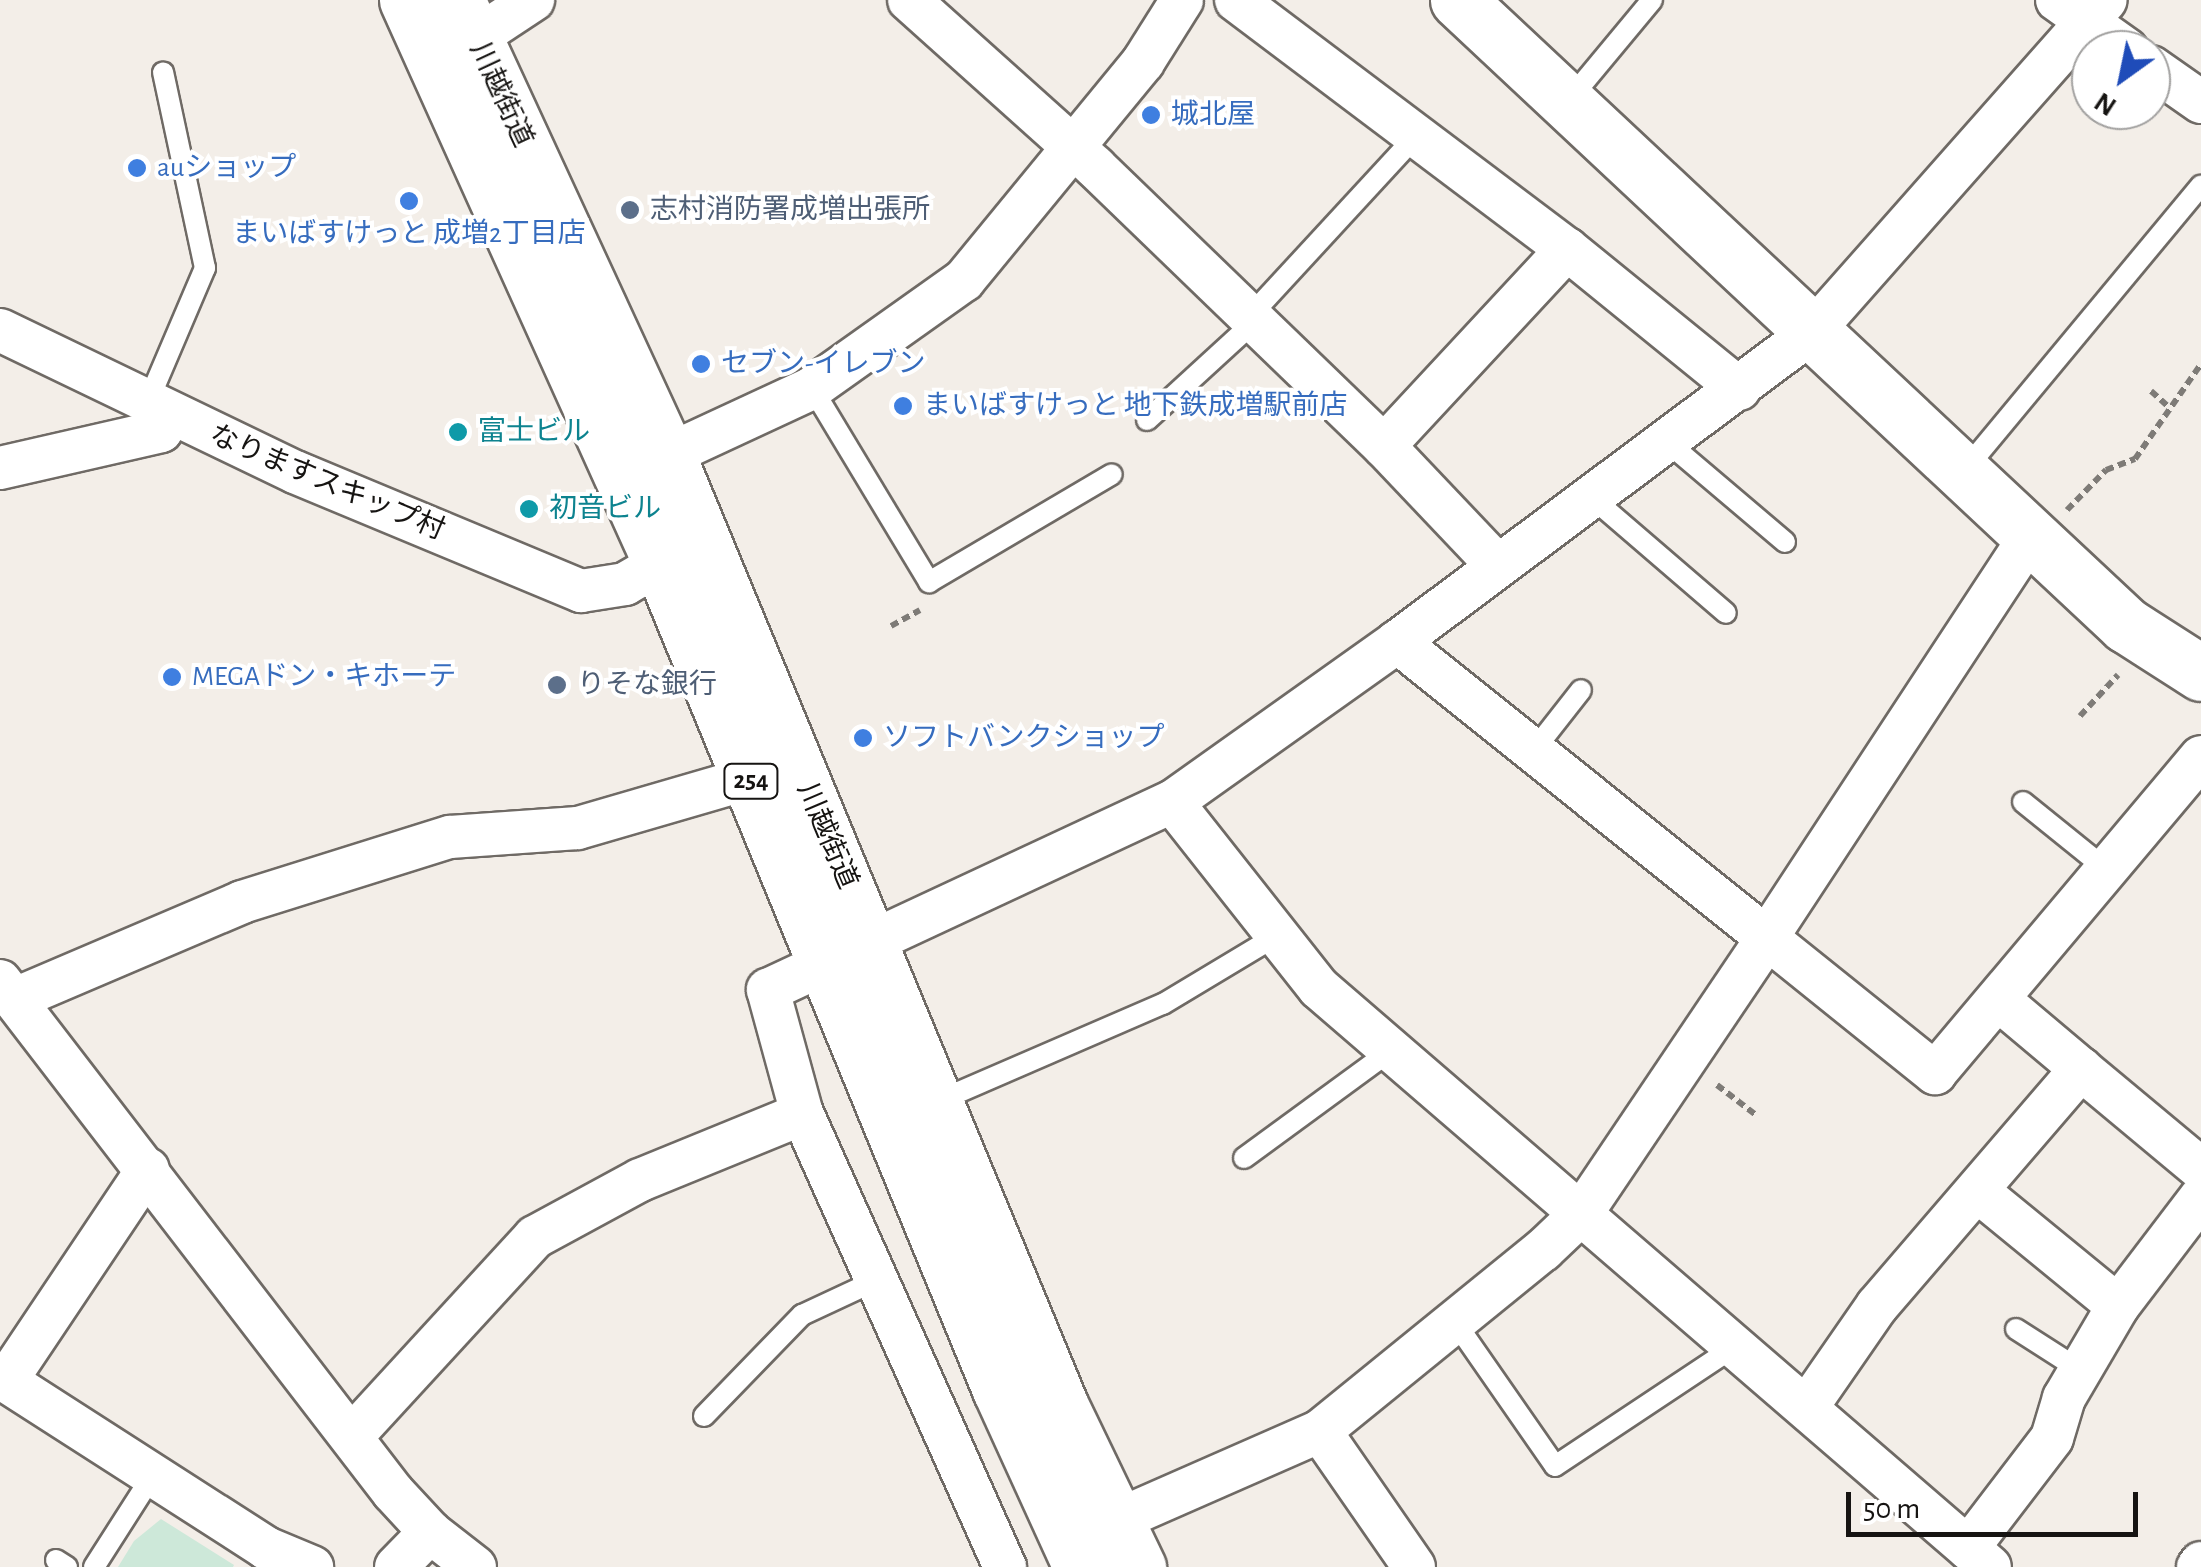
<!DOCTYPE html>
<meta charset="utf-8">
<style>
body{margin:0}
#map{position:relative;width:2201px;height:1567px;overflow:hidden;background:#f3eee8;font-family:"Alegreya Sans","Noto Sans JP",sans-serif}
div>[style]{position:absolute}
.green>*{inset:0;background:#cde8d9}
.path>*{height:6px;margin-top:-3px;transform-origin:0;background:repeating-linear-gradient(90deg,#7e7b77 0 8px,transparent 0 13px)}
.roads{filter:drop-shadow(2px 0 #6f6a65) drop-shadow(-2px 0 #6f6a65) drop-shadow(0 2px #6f6a65) drop-shadow(0 -2px #6f6a65)}
.lane>*{height:20px;margin:-10px;padding:0 10px;transform-origin:10px;border-radius:10px;background:#fff}
.street>*{height:42px;margin:-21px;padding:0 21px;transform-origin:21px;border-radius:21px;background:#fff}
.secondary>*{height:55px;margin:-27.5px;padding:0 27.5px;transform-origin:27.5px;border-radius:27.5px;background:#fff}
.highway>*{height:55px;margin:-27.5px;padding:0 27.5px;transform-origin:27.5px;border-radius:27.5px;background:#fff}
.dots>*{width:28px;height:28px;translate:-50% -50%;box-sizing:border-box;border:5px solid #fff;border-radius:50%}
span{translate:-50% -50%;white-space:nowrap;text-align:center;line-height:1.15;-webkit-text-stroke:8px #fff;paint-order:stroke}
.shield-label span{padding:2px 8px;background:#fff;border:2px solid;border-radius:8px;-webkit-text-stroke-width:0}
.shield-label{font-size:25px;color:#161412;font-weight:700}
.street-label{font-size:28px;color:#161412}
.shop-label{font-size:28px;color:#366cbe}
.left{translate:0 -50%;text-align:left}
.service-label{font-size:28px;color:#4e5e75}
.culture-label{font-size:28px;color:#0d838f}
.north{position:absolute;left:2071px;top:30px;width:100px;height:100px;box-sizing:border-box;background:#fff;border:2px solid #a2a1a0;border-radius:50%;rotate:213deg;font-size:28px;font-weight:700;line-height:40px;text-align:center;color:#161412}
.north::after{content:'';display:block;margin:auto;width:35px;height:45px;background:#1f4cb9;clip-path:polygon(50% 0,100% 100%,50% 72%,0 100%)}
.scale{position:absolute;left:1846px;top:1492px;width:292px;height:45px;box-sizing:border-box;border:5px solid #161412;border-top:0;padding-left:12px;font-size:30px;line-height:35px;white-space:nowrap;color:#161412;-webkit-text-stroke:8px #fff;paint-order:stroke}
</style>
<div id="map">
<div class="green">
<div style="clip-path:polygon(161px 1519px,234px 1565px,233px 1567px,118px 1567px,134px 1541px)"></div>
</div>
<div class="path">
<div style="left:2151px;top:391px;width:25px;rotate:42deg"></div>
<div style="left:2067px;top:510px;width:56px;rotate:-45.7deg"></div>
<div style="left:2106px;top:470px;width:31px;rotate:-21deg"></div>
<div style="left:2135px;top:459px;width:116px;rotate:-55.2deg"></div>
<div style="left:891px;top:626px;width:33px;rotate:-29deg"></div>
<div style="left:2080px;top:716px;width:56px;rotate:-47.2deg"></div>
<div style="left:1717px;top:1085px;width:49px;rotate:37.6deg"></div>
</div>
<div class="roads">
<div class="lane">
<div style="left:1569px;top:100px;width:130px;rotate:-50.3deg"></div>
<div style="left:1249px;top:317px;width:243px;rotate:-47.3deg"></div>
<div style="left:812px;top:388px;width:227px;rotate:58.9deg"></div>
<div style="left:929px;top:582px;width:212px;rotate:-30.5deg"></div>
<div style="left:147px;top:404px;width:148px;rotate:-66.9deg"></div>
<div style="left:205px;top:268px;width:200px;rotate:-102.1deg"></div>
<div style="left:1147px;top:420px;width:145px;rotate:-42.5deg"></div>
<div style="left:1666px;top:441px;width:156px;rotate:40.3deg"></div>
<div style="left:1964px;top:471px;width:371px;rotate:-50.3deg"></div>
<div style="left:1590px;top:496px;width:179px;rotate:40.7deg"></div>
<div style="left:1534px;top:750px;width:76px;rotate:-51.9deg"></div>
<div style="left:2023px;top:802px;width:107px;rotate:38.9deg"></div>
<div style="left:936px;top:1102px;width:247px;rotate:-23.4deg"></div>
<div style="left:1163px;top:1004px;width:134px;rotate:-31deg"></div>
<div style="left:1244px;top:1158px;width:180px;rotate:-36.2deg"></div>
<div style="left:1455px;top:1322px;width:175px;rotate:55.2deg"></div>
<div style="left:1555px;top:1466px;width:215px;rotate:-33.6deg"></div>
<div style="left:2016px;top:1329px;width:76px;rotate:32.6deg"></div>
<div style="left:704px;top:1416px;width:141px;rotate:-45.9deg"></div>
<div style="left:802px;top:1315px;width:81px;rotate:-25deg"></div>
<div style="left:56px;top:1560px;width:13px;rotate:32deg"></div>
<div style="left:94px;top:1567px;width:112px;rotate:-57.4deg"></div>
</div>
<div class="street">
<div style="left:909px;top:0;width:250px;rotate:41.9deg"></div>
<div style="left:1095px;top:167px;width:402px;rotate:44deg"></div>
<div style="left:1384px;top:446px;width:163px;rotate:46.5deg"></div>
<div style="left:1236px;top:0;width:414px;rotate:37deg"></div>
<div style="left:1567px;top:249px;width:222px;rotate:39.1deg"></div>
<div style="left:2057px;top:0;width:86px;rotate:35.5deg"></div>
<div style="left:474px;top:39px;width:71px;rotate:-33.5deg"></div>
<div style="left:2151px;top:67px;width:61px;rotate:35deg"></div>
<div style="left:0;top:330px;width:327px;rotate:25.7deg"></div>
<div style="left:295px;top:472px;width:310px;rotate:22.6deg"></div>
<div style="left:581px;top:591px;width:45px;rotate:-9deg"></div>
<div style="left:625px;top:584px;width:42px;rotate:-30.3deg"></div>
<div style="left:1384px;top:446px;width:269px;rotate:-47.1deg"></div>
<div style="left:642px;top:467px;width:187px;rotate:-24.9deg"></div>
<div style="left:812px;top:388px;width:186px;rotate:-35.4deg"></div>
<div style="left:964px;top:280px;width:282px;rotate:-50.6deg"></div>
<div style="left:1143px;top:62px;width:73px;rotate:-57.8deg"></div>
<div style="left:0;top:468px;width:165px;rotate:-12.9deg"></div>
<div style="left:161px;top:431px;width:19px;rotate:-58deg"></div>
<div style="left:2030px;top:537px;width:480px;rotate:123.3deg"></div>
<div style="left:1767px;top:938px;width:216px;rotate:38.8deg"></div>
<div style="left:1935px;top:1073px;width:413px;rotate:-49.9deg"></div>
<div style="left:1172px;top:802px;width:237px;rotate:51.7deg"></div>
<div style="left:1319px;top:988px;width:886px;rotate:40.79deg"></div>
<div style="left:0;top:981px;width:645px;rotate:52.44deg"></div>
<div style="left:393px;top:1492px;width:54px;rotate:47.2deg"></div>
<div style="left:430px;top:1532px;width:57px;rotate:37.9deg"></div>
<div style="left:15px;top:999px;width:247px;rotate:-23.1deg"></div>
<div style="left:242px;top:902px;width:218px;rotate:-17.4deg"></div>
<div style="left:450px;top:837px;width:128px;rotate:-4deg"></div>
<div style="left:578px;top:828px;width:179px;rotate:-16.2deg"></div>
<div style="left:2081px;top:1069px;width:156px;rotate:39.8deg"></div>
<div style="left:1980px;top:1193px;width:178px;rotate:39.3deg"></div>
<div style="left:0;top:1377px;width:316px;rotate:32.7deg"></div>
<div style="left:266px;top:1548px;width:50px;rotate:22.4deg"></div>
<div style="left:6px;top:1381px;width:255px;rotate:-56.2deg"></div>
<div style="left:1807px;top:1407px;width:123px;rotate:-55.3deg"></div>
<div style="left:1877px;top:1306px;width:313px;rotate:-49.3deg"></div>
<div style="left:2081px;top:1069px;width:107px;rotate:-139.9deg"></div>
<div style="left:1320px;top:1431px;width:165px;rotate:55.3deg"></div>
<div style="left:352px;top:1436px;width:270px;rotate:-47.4deg"></div>
<div style="left:535px;top:1237px;width:119px;rotate:-28.5deg"></div>
<div style="left:640px;top:1180px;width:175px;rotate:-22.2deg"></div>
<div style="left:1113px;top:1522px;width:226px;rotate:-23.7deg"></div>
<div style="left:1320px;top:1431px;width:287px;rotate:-39.1deg"></div>
<div style="left:1543px;top:1250px;width:52px;rotate:-43.5deg"></div>
<div style="left:1581px;top:1214px;width:333px;rotate:-56deg"></div>
<div style="left:1767px;top:938px;width:474px;rotate:-141.3deg"></div>
<div style="left:1968px;top:1548px;width:138px;rotate:-52.6deg"></div>
<div style="left:2052px;top:1438px;width:42px;rotate:-73.3deg"></div>
<div style="left:2064px;top:1398px;width:107px;rotate:-59.6deg"></div>
<div style="left:2118px;top:1306px;width:137px;rotate:-52.7deg"></div>
<div style="left:396px;top:1567px;width:49px;rotate:-45.8deg"></div>
<div style="left:1005px;top:1567px;width:496px;rotate:-114.1deg"></div>
<div style="left:802px;top:1114px;width:129px;rotate:-105.3deg"></div>
<div style="left:768px;top:990px;width:446px;rotate:-25deg"></div>
<div style="left:1172px;top:802px;width:276px;rotate:-35.4deg"></div>
<div style="left:1397px;top:642px;width:518px;rotate:-36.76deg"></div>
<div style="left:1812px;top:332px;width:443px;rotate:-48.5deg"></div>
<div style="left:2198px;top:1567px;width:5px;rotate:-53deg"></div>
</div>
<div class="secondary">
<div style="left:1458px;top:0;width:915px;rotate:43.1deg"></div>
<div style="left:2126px;top:625px;width:89px;rotate:32.6deg"></div>
</div>
<div class="highway">
<div style="left:407px;top:0;width:618px;rotate:65.72deg"></div>
<div style="left:661px;top:563px;width:893px;rotate:67.69deg"></div>
<div style="left:1000px;top:1389px;width:196px;rotate:65.5deg"></div>
<div style="left:457px;top:0;width:503px;rotate:65.22deg"></div>
<div style="left:668px;top:457px;width:1028px;rotate:67.53deg"></div>
<div style="left:1061px;top:1407px;width:178px;rotate:64.3deg"></div>
</div>
</div>
<div class="dots">
<div style="left:1151px;top:115px;background:#3f7fe0"></div>
<div style="left:137px;top:168px;background:#3f7fe0"></div>
<div style="left:409px;top:201px;background:#3f7fe0"></div>
<div style="left:630px;top:210px;background:#5c6f8a"></div>
<div style="left:701px;top:364px;background:#3f7fe0"></div>
<div style="left:903px;top:406px;background:#3f7fe0"></div>
<div style="left:458px;top:432px;background:#0f9aa8"></div>
<div style="left:529px;top:509px;background:#0f9aa8"></div>
<div style="left:172px;top:677px;background:#3f7fe0"></div>
<div style="left:557px;top:685px;background:#5c6f8a"></div>
<div style="left:863px;top:738px;background:#3f7fe0"></div>
</div>
<div class="shield-label">
<span style="left:751px;top:781px">254</span>
</div>
<div class="street-label">
<span style="left:501px;top:95px;rotate:65deg">川越街道</span>
<span style="left:327px;top:483px;rotate:23deg">なりますスキップ村</span>
<span style="left:827px;top:836px;rotate:67deg">川越街道</span>
</div>
<div class="shop-label">
<span class="left" style="left:1171px;top:115px">城北屋</span>
<span class="left" style="left:157px;top:168px">auショップ</span>
<span style="left:409px;top:234px">まいばすけっと 成増2丁目店</span>
<span class="left" style="left:721px;top:364px">セブン-イレブン</span>
<span class="left" style="left:923px;top:406px">まいばすけっと 地下鉄成増駅前店</span>
<span class="left" style="left:192px;top:677px">MEGAドン・キホーテ</span>
<span class="left" style="left:883px;top:738px">ソフトバンクショップ</span>
</div>
<div class="service-label">
<span class="left" style="left:650px;top:210px">志村消防署成増出張所</span>
<span class="left" style="left:577px;top:685px">りそな銀行</span>
</div>
<div class="culture-label">
<span class="left" style="left:478px;top:432px">富士ビル</span>
<span class="left" style="left:549px;top:509px">初音ビル</span>
</div>
<div class="north">N</div>
<div class="scale">50 m</div>
</div>
